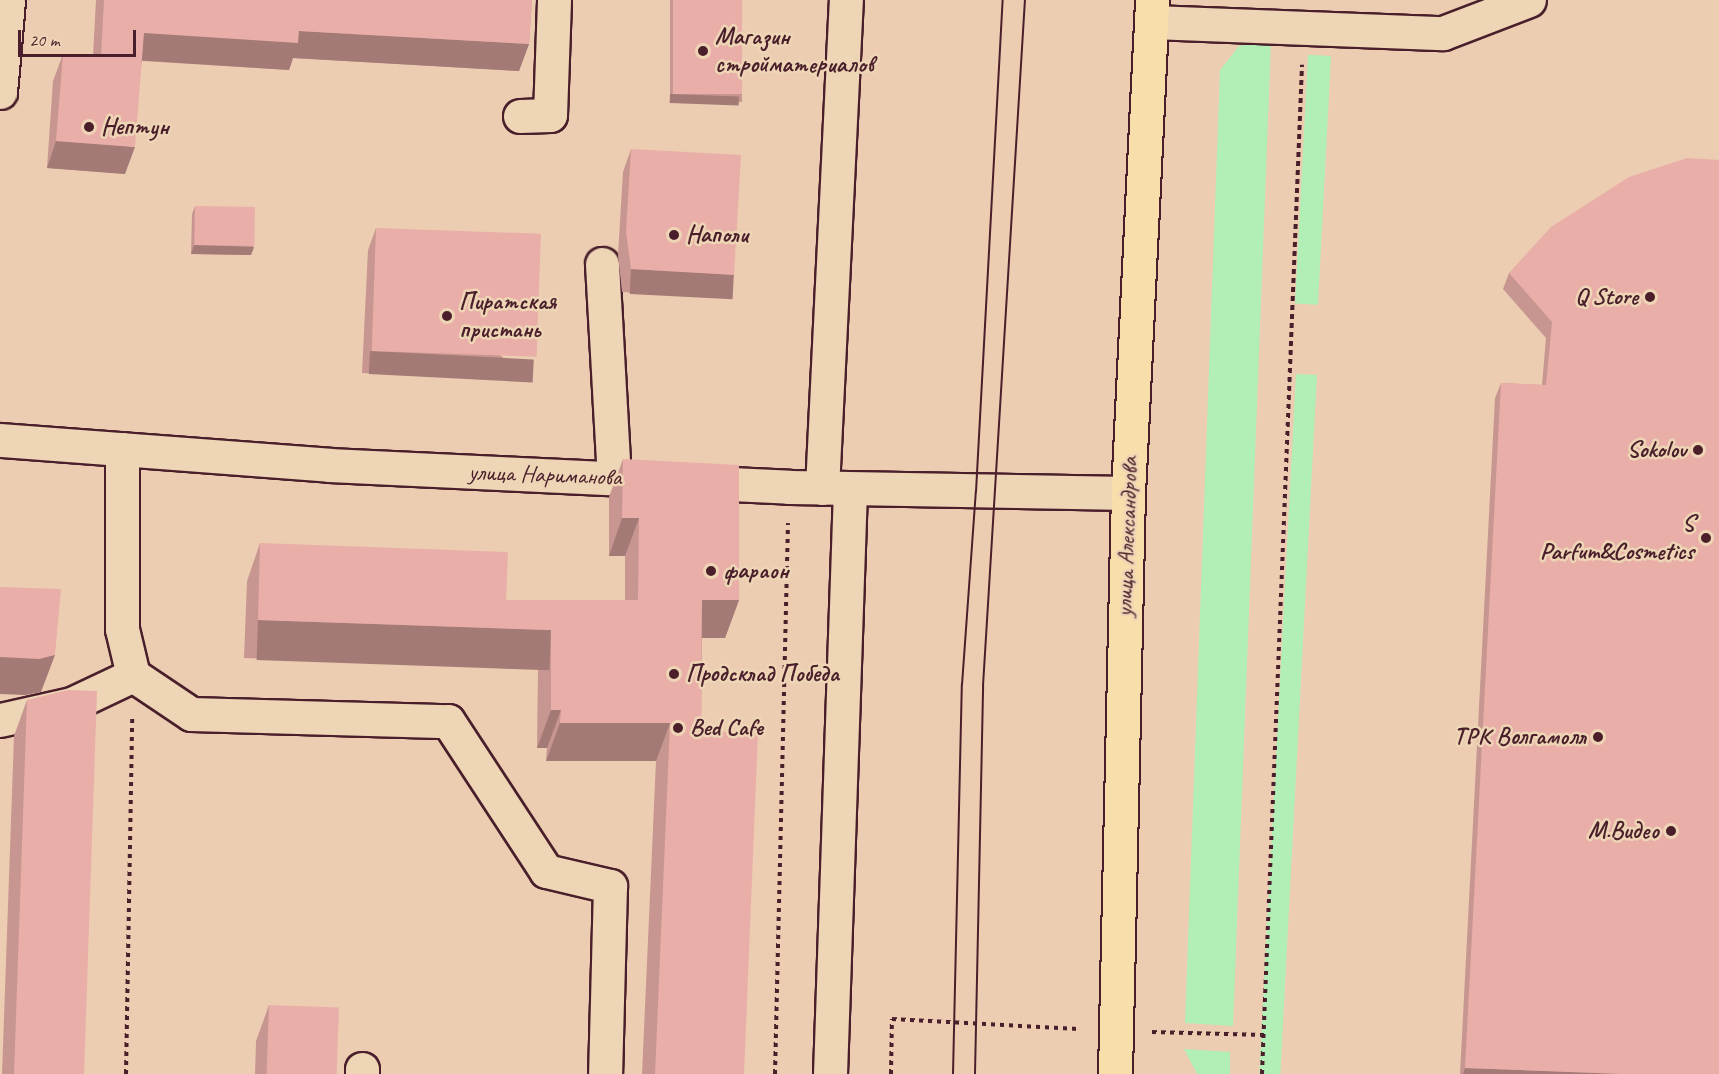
<!DOCTYPE html>
<meta charset="utf-8">
<style>
body{margin:0}
#map{position:relative;width:1719px;height:1074px;overflow:hidden;background:#eccdb2;font-family:Caveat,sans-serif}
div>[style]{position:absolute}
.green>*{inset:0;background:#b1efb6;transform-origin:0 0}
.path>*{height:4px;margin-top:-2px;transform-origin:0;background:repeating-linear-gradient(90deg,#4a1f2b 0 4.5px,transparent 0 9px)}
.roads{filter:drop-shadow(2px 0 #4a1f2b) drop-shadow(-2px 0 #4a1f2b) drop-shadow(0 2px #4a1f2b) drop-shadow(0 -2px #4a1f2b)}
.minor>*{height:33px;margin:-16.5px;padding:0 16.5px;transform-origin:16.5px;border-radius:16.5px;background:#edd5b5}
.major>*{height:33px;margin:-16.5px;padding:0 16.5px;transform-origin:16.5px;border-radius:16.5px;background:#f8deab}
.tram>*{height:1.5px;margin:-0.75px;padding:0 0.75px;transform-origin:0.75px;border-radius:0.75px;background:#4a1f2b}
.wall>*{inset:0;background:#c89690;transform-origin:0 0}
.shaded-wall>*{inset:0;background:#a37a75;transform-origin:0 0}
.building>*{inset:0;background:#e9aea7;transform-origin:0 0}
.dots>*{width:16px;height:16px;translate:-50% -50%;box-sizing:border-box;border:3px solid #edd5b5;border-radius:50%}
span{translate:-50% -50%;white-space:nowrap;text-align:center;line-height:1.15;-webkit-text-stroke:5px #edd5b5;paint-order:stroke}
.poi-label{font-size:24px;color:#4a1f2b;font-weight:700}
.left{translate:0 -50%;text-align:left}
.right{translate:-100% -50%;text-align:right}
.street-label{font-size:24px;color:#4a1f2b}
.scale{position:absolute;left:18px;top:30px;width:118px;height:27px;box-sizing:border-box;border:3px solid #4a1f2b;border-top:0;padding-left:8px;font-size:18px;line-height:21px;white-space:nowrap;color:#4a1f2b;-webkit-text-stroke:4px #edd5b5;paint-order:stroke}
</style>
<div id="map">
<div class="green">
<div style="clip-path:polygon(1271px 41px,1233px 1026px,1185px 1023px,1220px 70px,1239px 46px)"></div>
<div style="left:1331px;top:56px;width:249px;height:23px;rotate:93deg"></div>
<div style="left:1296px;top:374px;width:21px;height:701px;rotate:3deg"></div>
<div style="clip-path:polygon(1184px 1049px,1230px 1052px,1230px 1074px,1197px 1074px)"></div>
</div>
<div class="path">
<div style="left:1152px;top:1032px;width:112px;rotate:1.5deg"></div>
<div style="left:126px;top:1074px;width:356px;rotate:-89deg"></div>
<div style="left:775px;top:1074px;width:551px;rotate:-88.65deg"></div>
<div style="left:891px;top:1074px;width:55px;rotate:-89deg"></div>
<div style="left:892px;top:1019px;width:187px;rotate:3.1deg"></div>
<div style="left:1262px;top:1074px;width:1010px;rotate:-87.73deg"></div>
</div>
<div class="roads">
<div class="minor">
<div style="left:1152px;top:22px;width:291px;rotate:2.2deg"></div>
<div style="left:1443px;top:33px;width:92px;rotate:-21deg"></div>
<div style="left:0;top:92px;width:92px;rotate:-85deg"></div>
<div style="left:520px;top:116px;width:30px;rotate:-2deg"></div>
<div style="left:550px;top:115px;width:115px;rotate:-88deg"></div>
<div style="left:602px;top:264px;width:214px;rotate:86.8deg"></div>
<div style="left:0;top:440px;width:330px;rotate:4.3deg"></div>
<div style="left:329px;top:465px;width:461px;rotate:2.7deg"></div>
<div style="left:789px;top:487px;width:339px;rotate:1deg"></div>
<div style="left:122px;top:449px;width:180px;rotate:90deg"></div>
<div style="left:122px;top:629px;width:47px;rotate:76.6deg"></div>
<div style="left:133px;top:675px;width:70px;rotate:33.9deg"></div>
<div style="left:191px;top:714px;width:257px;rotate:1.6deg"></div>
<div style="left:448px;top:721px;width:179px;rotate:56.8deg"></div>
<div style="left:546px;top:871px;width:66px;rotate:13.2deg"></div>
<div style="left:610px;top:886px;width:188px;rotate:91.5deg"></div>
<div style="left:822px;top:488px;width:489px;rotate:-87.2deg"></div>
<div style="left:0;top:720px;width:74px;rotate:-12.5deg"></div>
<div style="left:72px;top:704px;width:68px;rotate:-25.4deg"></div>
<div style="left:362px;top:1074px;width:5px;rotate:-90deg"></div>
<div style="left:830px;top:1074px;width:585px;rotate:-88.04deg"></div>
</div>
<div class="major">
<div style="left:1115px;top:1074px;width:581px;rotate:-88.72deg"></div>
<div style="left:1128px;top:493px;width:494px;rotate:-87.2deg"></div>
</div>
</div>
<div class="tram">
<div style="left:953px;top:1074px;width:389px;rotate:-88.7deg"></div>
<div style="left:962px;top:685px;width:194px;rotate:-85.9deg"></div>
<div style="left:976px;top:492px;width:493px;rotate:-86.9deg"></div>
<div style="left:975px;top:1074px;width:388px;rotate:-88.8deg"></div>
<div style="left:983px;top:686px;width:687px;rotate:-86.5deg"></div>
</div>
<div class="wall">
<div style="clip-path:polygon(96px 0,532px 0,529px 44px,519px 71px,293px 58px,289px 70px,142px 61px,125px 174px,47px 168px,53px 81px,63px 54px,93px 56px)"></div>
<div style="left:670px;top:0;width:72px;height:102px"></div>
<div style="clip-path:polygon(631px 149px,734px 275px,725px 298px,622px 292px,618px 255px,623px 172px)"></div>
<div style="clip-path:polygon(1719px 160px,1719px 1074px,1460px 1074px,1495px 398px,1501px 383px,1542px 385px,1546px 338px,1503px 289px,1509px 273px)"></div>
<div style="clip-path:polygon(195px 206px,254px 247px,251px 255px,191px 254px,192px 214px)"></div>
<div style="clip-path:polygon(376px 228px,526px 381px,362px 373px,368px 250px)"></div>
<div style="clip-path:polygon(623px 459px,739px 600px,725px 638px,702px 638px,701px 731px,744px 1074px,642px 1074px,656px 761px,546px 761px,547px 748px,537px 748px,538px 668px,244px 658px,247px 581px,260px 543px,506px 600px,625px 600px,625px 556px,609px 556px,609px 497px)"></div>
<div style="clip-path:polygon(27px 700px,84px 1074px,2px 1074px,14px 736px)"></div>
<div style="clip-path:polygon(269px 1005px,336px 1074px,255px 1074px,256px 1041px)"></div>
</div>
<div class="shaded-wall">
<div style="clip-path:polygon(299px 31px,529px 44px,519px 71px,293px 58px,289px 70px,135px 60px,144px 33px)"></div>
<div style="left:670px;top:94px;width:69px;height:9px;rotate:2deg"></div>
<div style="clip-path:polygon(56px 141px,135px 147px,125px 174px,47px 168px)"></div>
<div style="clip-path:polygon(194px 245px,254px 247px,251px 255px,191px 254px)"></div>
<div style="left:631px;top:269px;width:103px;height:25px;rotate:3deg"></div>
<div style="left:370px;top:351px;width:164px;height:23px;rotate:3deg"></div>
<div style="clip-path:polygon(622px 518px,639px 518px,625px 556px,609px 556px)"></div>
<div style="clip-path:polygon(702px 600px,739px 600px,725px 638px,688px 638px)"></div>
<div style="left:258px;top:620px;width:293px;height:40px;rotate:2deg"></div>
<div style="clip-path:polygon(55px 655px,41px 692px,25px 695px,0 694px,0 657px)"></div>
<div style="clip-path:polygon(551px 710px,561px 710px,547px 748px,537px 748px)"></div>
<div style="clip-path:polygon(560px 723px,670px 723px,656px 761px,546px 761px)"></div>
<div style="clip-path:polygon(1465px 1068px,1623px 1074px,1463px 1074px)"></div>
</div>
<div class="building">
<div style="clip-path:polygon(104px 0,532px 0,529px 44px,299px 31px,298px 43px,144px 33px,135px 147px,56px 141px,63px 54px,101px 57px)"></div>
<div style="left:673px;top:0;width:69px;height:94px"></div>
<div style="clip-path:polygon(631px 149px,741px 155px,734px 275px,631px 269px,626px 232px)"></div>
<div style="clip-path:polygon(1687px 158px,1719px 160px,1719px 1074px,1623px 1074px,1465px 1068px,1501px 383px,1546px 385px,1552px 322px,1509px 273px,1551px 227px,1629px 177px)"></div>
<div style="left:195px;top:206px;width:60px;height:39px;rotate:1deg"></div>
<div style="left:376px;top:228px;width:165px;height:123px;rotate:2deg"></div>
<div style="clip-path:polygon(623px 459px,739px 465px,739px 600px,702px 600px,701px 731px,758px 733px,744px 1074px,655px 1074px,670px 723px,560px 723px,561px 710px,551px 710px,551px 630px,258px 620px,260px 543px,508px 552px,506px 600px,638px 600px,639px 518px,622px 518px)"></div>
<div style="clip-path:polygon(0 587px,61px 589px,55px 655px,39px 659px,0 657px)"></div>
<div style="clip-path:polygon(68px 690px,97px 691px,84px 1074px,14px 1074px,27px 700px)"></div>
<div style="left:269px;top:1005px;width:70px;height:69px;rotate:2deg"></div>
</div>
<div class="dots">
<div style="left:703px;top:51px;background:#4a1f2b"></div>
<div style="left:89px;top:127px;background:#4a1f2b"></div>
<div style="left:674px;top:235px;background:#4a1f2b"></div>
<div style="left:1650px;top:297px;background:#4a1f2b"></div>
<div style="left:447px;top:316px;background:#4a1f2b"></div>
<div style="left:1698px;top:450px;background:#4a1f2b"></div>
<div style="left:1706px;top:538px;background:#4a1f2b"></div>
<div style="left:711px;top:571px;background:#4a1f2b"></div>
<div style="left:674px;top:674px;background:#4a1f2b"></div>
<div style="left:678px;top:728px;background:#4a1f2b"></div>
<div style="left:1598px;top:737px;background:#4a1f2b"></div>
<div style="left:1671px;top:831px;background:#4a1f2b"></div>
</div>
<div class="poi-label">
<span class="left" style="left:715px;top:51px">Магазин<br>стройматериалов</span>
<span class="left" style="left:101px;top:127px">Нептун</span>
<span class="left" style="left:686px;top:235px">Наполи</span>
<span class="right" style="left:1638px;top:297px">Q Store</span>
<span class="left" style="left:459px;top:316px">Пиратская<br>пристань</span>
<span class="right" style="left:1686px;top:450px">Sokolov</span>
<span class="right" style="left:1694px;top:538px">S<br>Parfum&amp;Cosmetics</span>
<span class="left" style="left:723px;top:571px">фараон</span>
<span class="left" style="left:686px;top:674px">Продсклад Победа</span>
<span class="left" style="left:690px;top:728px">Bed Cafe</span>
<span class="right" style="left:1586px;top:737px">ТРК Волгамолл</span>
<span class="right" style="left:1659px;top:831px">М.Видео</span>
</div>
<div class="street-label">
<span style="left:545px;top:475px;rotate:2deg">улица Нариманова</span>
<span style="left:1127px;top:537px;rotate:-88deg">улица Александрова</span>
</div>
<div class="scale">20 m</div>
</div>
